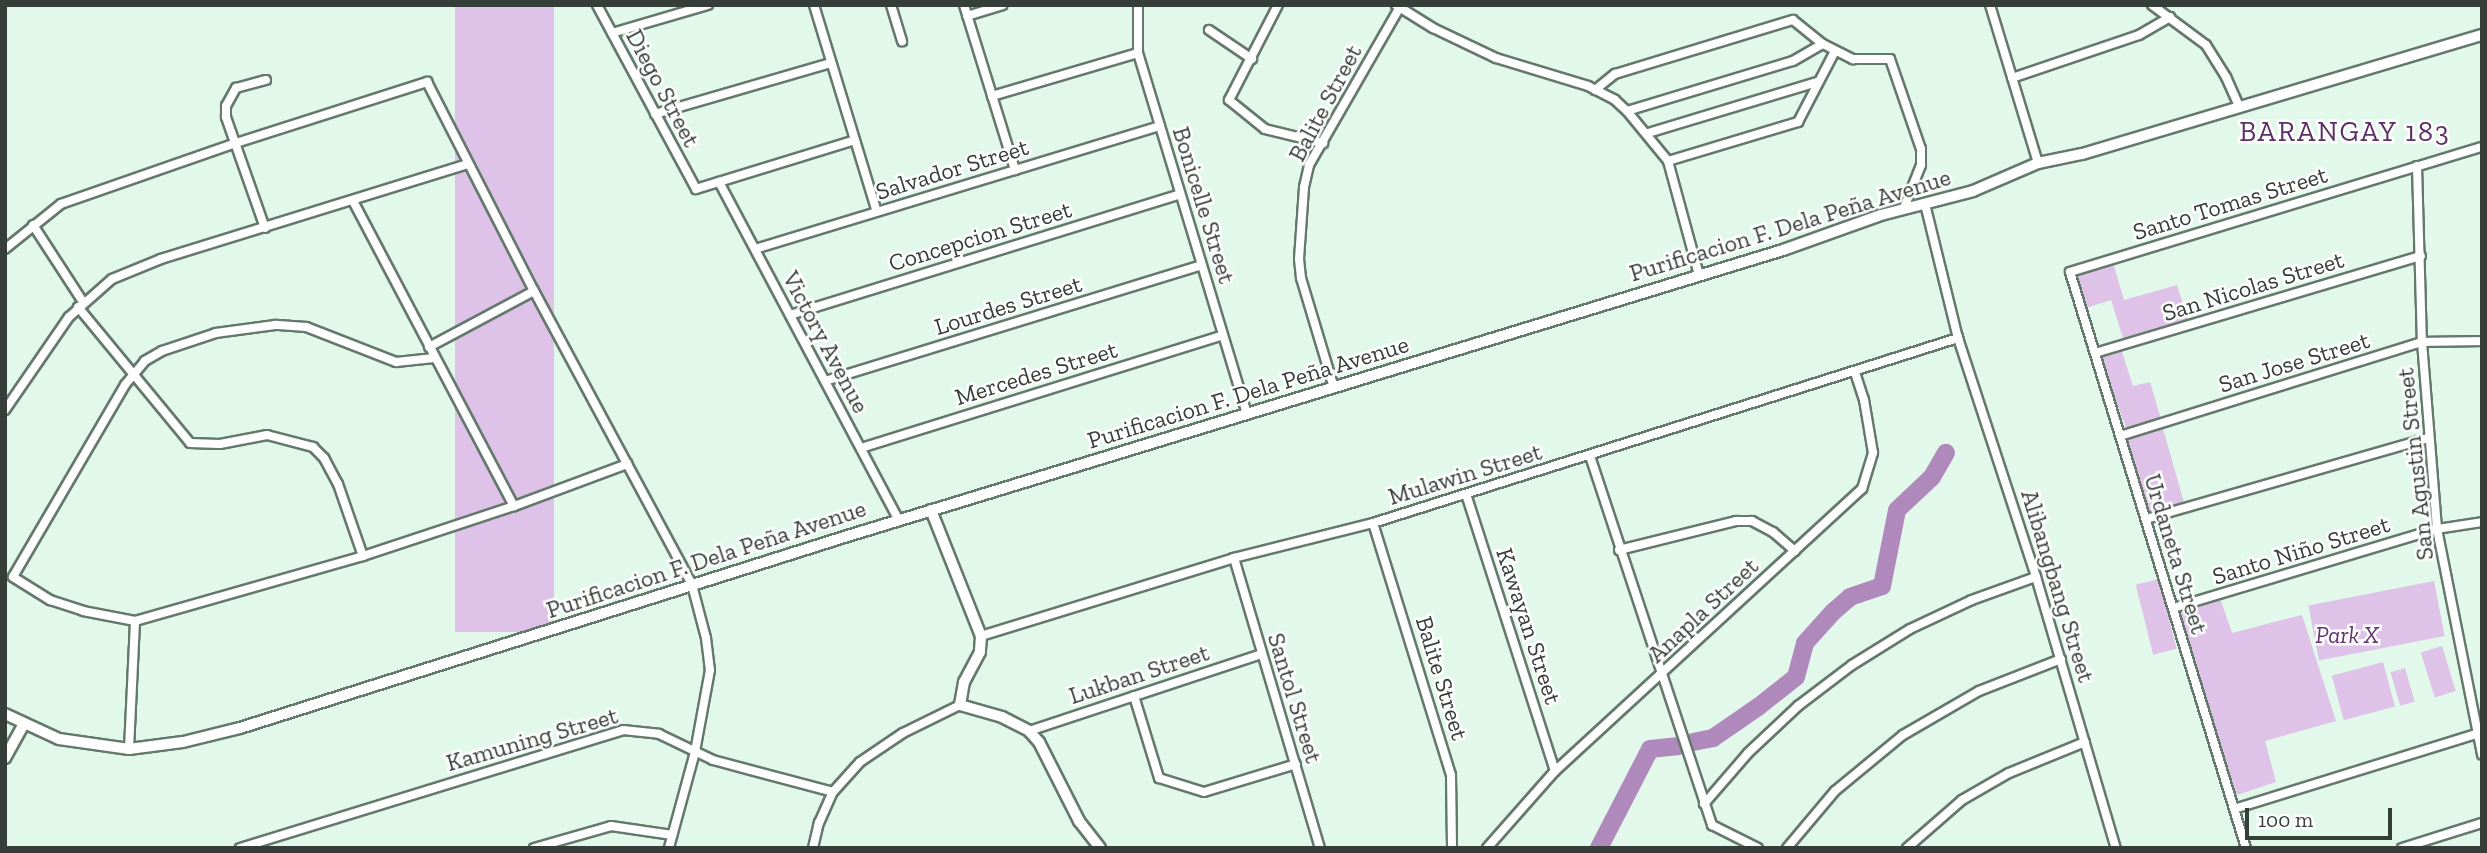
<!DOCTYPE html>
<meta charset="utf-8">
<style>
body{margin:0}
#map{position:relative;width:2487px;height:853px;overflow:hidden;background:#e2f8ea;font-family:"Zilla Slab",serif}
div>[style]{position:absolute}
.green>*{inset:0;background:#dec2e7;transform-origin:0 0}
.river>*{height:18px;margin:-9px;padding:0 9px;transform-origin:9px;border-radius:9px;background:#af89bb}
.roads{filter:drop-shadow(2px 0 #65786c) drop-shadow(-2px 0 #65786c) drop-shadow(0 2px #65786c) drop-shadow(0 -2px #65786c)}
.minor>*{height:8px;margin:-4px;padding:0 4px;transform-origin:4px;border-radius:4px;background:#fff}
.tertiary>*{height:10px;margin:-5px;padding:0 5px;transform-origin:5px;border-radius:5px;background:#fff}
span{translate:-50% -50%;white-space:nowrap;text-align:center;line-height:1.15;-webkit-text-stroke:5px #fff;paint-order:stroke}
.street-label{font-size:24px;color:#353e38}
.park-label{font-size:24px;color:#633472;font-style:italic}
.quarter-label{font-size:28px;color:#592f65;letter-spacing:2px}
.frame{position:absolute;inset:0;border:7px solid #353e38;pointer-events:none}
.scale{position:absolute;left:2245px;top:808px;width:147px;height:32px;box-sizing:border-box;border:4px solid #353e38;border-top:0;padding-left:9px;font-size:21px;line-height:24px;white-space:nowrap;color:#353e38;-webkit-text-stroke:5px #fff;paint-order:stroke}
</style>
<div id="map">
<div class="green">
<div style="left:455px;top:5px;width:99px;height:627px"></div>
<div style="clip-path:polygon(2113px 263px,2124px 300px,2177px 285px,2188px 320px,2123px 338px,2111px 300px,2086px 308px,2075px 274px)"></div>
<div style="clip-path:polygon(2121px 349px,2133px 386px,2150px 382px,2161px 419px,2127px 430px,2099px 356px)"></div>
<div style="left:2163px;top:429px;width:76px;height:38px;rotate:74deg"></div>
<div style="left:2159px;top:579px;width:72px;height:24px;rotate:76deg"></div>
<div style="left:2434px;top:581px;width:56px;height:128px;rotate:79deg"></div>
<div style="clip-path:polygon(2220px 598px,2232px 633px,2302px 615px,2336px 721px,2265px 741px,2276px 782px,2237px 795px,2177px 610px)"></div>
<div style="left:2442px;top:646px;width:47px;height:22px;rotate:73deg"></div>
<div style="left:2383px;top:662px;width:46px;height:53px;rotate:75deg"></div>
<div style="left:2405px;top:668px;width:35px;height:15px;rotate:74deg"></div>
</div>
<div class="river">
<div style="left:1693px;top:742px;width:20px;rotate:-11deg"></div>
<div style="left:1713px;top:738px;width:55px;rotate:-34.6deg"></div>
<div style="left:1758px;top:707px;width:48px;rotate:-38.3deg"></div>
<div style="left:1796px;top:677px;width:35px;rotate:-75deg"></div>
<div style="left:1805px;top:643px;width:42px;rotate:-47.9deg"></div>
<div style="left:1833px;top:612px;width:23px;rotate:-41deg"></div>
<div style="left:1850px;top:597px;width:34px;rotate:-19deg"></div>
<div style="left:1882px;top:586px;width:77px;rotate:-78.8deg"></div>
<div style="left:1897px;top:510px;width:48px;rotate:-43.3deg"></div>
<div style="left:1932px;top:477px;width:28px;rotate:-60deg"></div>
<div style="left:1599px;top:848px;width:111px;rotate:-62.7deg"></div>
<div style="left:1650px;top:749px;width:29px;rotate:-6deg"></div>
</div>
<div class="roads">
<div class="minor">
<div style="left:597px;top:5px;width:209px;rotate:61.7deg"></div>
<div style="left:696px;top:189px;width:166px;rotate:-17.1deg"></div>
<div style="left:814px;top:5px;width:216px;rotate:73.1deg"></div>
<div style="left:891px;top:5px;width:38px;rotate:73deg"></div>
<div style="left:964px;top:5px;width:173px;rotate:72.8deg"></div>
<div style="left:1138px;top:5px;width:48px;rotate:90deg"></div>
<div style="left:1138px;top:53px;width:377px;rotate:73.2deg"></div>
<div style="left:1278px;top:5px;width:107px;rotate:117.3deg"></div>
<div style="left:1229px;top:100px;width:46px;rotate:38.9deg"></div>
<div style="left:1265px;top:129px;width:60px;rotate:13.6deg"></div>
<div style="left:1396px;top:5px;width:44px;rotate:31.9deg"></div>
<div style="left:1433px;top:28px;width:70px;rotate:25.5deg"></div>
<div style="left:1496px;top:58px;width:96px;rotate:16.9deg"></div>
<div style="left:1588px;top:86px;width:30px;rotate:27deg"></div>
<div style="left:1615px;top:100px;width:16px;rotate:43deg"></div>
<div style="left:1627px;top:111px;width:65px;rotate:50.6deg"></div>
<div style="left:1668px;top:161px;width:118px;rotate:74.8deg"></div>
<div style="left:1990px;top:5px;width:165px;rotate:73.1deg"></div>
<div style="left:2152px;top:5px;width:67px;rotate:36.5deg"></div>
<div style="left:2206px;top:45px;width:38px;rotate:58deg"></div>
<div style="left:2226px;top:77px;width:32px;rotate:66deg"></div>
<div style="left:967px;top:16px;width:37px;rotate:-17deg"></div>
<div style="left:1209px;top:30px;width:52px;rotate:34deg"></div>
<div style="left:612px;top:33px;width:100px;rotate:-16.3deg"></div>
<div style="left:2012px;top:78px;width:134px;rotate:-18.7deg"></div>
<div style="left:2139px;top:35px;width:36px;rotate:-30deg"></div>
<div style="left:1595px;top:90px;width:26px;rotate:-39deg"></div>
<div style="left:1615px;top:74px;width:186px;rotate:-16.9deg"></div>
<div style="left:1793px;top:20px;width:38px;rotate:39deg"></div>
<div style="left:1823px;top:44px;width:34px;rotate:27deg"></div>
<div style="left:1853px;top:59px;width:37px"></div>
<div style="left:1890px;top:59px;width:95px;rotate:71deg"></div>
<div style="left:1921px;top:149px;width:16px;rotate:90deg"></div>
<div style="left:1921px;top:165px;width:46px;rotate:111.6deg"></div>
<div style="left:992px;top:96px;width:152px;rotate:-16.4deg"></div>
<div style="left:1627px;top:111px;width:173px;rotate:-16.8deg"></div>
<div style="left:1793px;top:61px;width:34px;rotate:-30deg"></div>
<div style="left:655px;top:114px;width:183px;rotate:-16.2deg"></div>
<div style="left:1648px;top:133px;width:177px;rotate:-16.8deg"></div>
<div style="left:1668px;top:161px;width:136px;rotate:-16.7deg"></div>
<div style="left:1798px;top:122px;width:80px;rotate:-62.5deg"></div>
<div style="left:2417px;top:166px;width:176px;rotate:88.4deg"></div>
<div style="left:2422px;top:342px;width:188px;rotate:85.4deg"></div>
<div style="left:2437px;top:529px;width:230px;rotate:78.7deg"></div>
<div style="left:719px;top:182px;width:384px;rotate:62deg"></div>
<div style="left:353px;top:201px;width:345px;rotate:62.2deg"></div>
<div style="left:1925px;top:204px;width:138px;rotate:76.2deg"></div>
<div style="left:1958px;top:338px;width:251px;rotate:71.9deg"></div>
<div style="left:2036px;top:577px;width:283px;rotate:73.6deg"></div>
<div style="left:33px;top:225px;width:92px;rotate:57deg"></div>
<div style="left:265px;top:228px;width:118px;rotate:-109.4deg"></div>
<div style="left:226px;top:117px;width:11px;rotate:-90deg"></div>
<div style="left:226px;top:106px;width:21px;rotate:-61deg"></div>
<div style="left:236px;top:88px;width:31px;rotate:-15deg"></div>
<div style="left:5px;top:249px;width:72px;rotate:-38.8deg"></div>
<div style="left:61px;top:204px;width:185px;rotate:-19.2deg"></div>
<div style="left:236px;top:143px;width:201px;rotate:-17.7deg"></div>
<div style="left:427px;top:82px;width:235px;rotate:62.9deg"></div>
<div style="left:534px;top:291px;width:334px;rotate:61.7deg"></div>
<div style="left:692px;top:585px;width:55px;rotate:75.2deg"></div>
<div style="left:706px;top:638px;width:32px;rotate:83deg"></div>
<div style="left:710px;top:670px;width:83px;rotate:100.4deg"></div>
<div style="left:695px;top:752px;width:99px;rotate:105.2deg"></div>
<div style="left:755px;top:249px;width:423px;rotate:-16.9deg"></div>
<div style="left:78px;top:307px;width:176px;rotate:50.5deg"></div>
<div style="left:190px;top:443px;width:30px;rotate:2deg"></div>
<div style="left:220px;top:444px;width:48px;rotate:-10.8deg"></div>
<div style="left:267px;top:435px;width:48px;rotate:14.6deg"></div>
<div style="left:313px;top:447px;width:16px;rotate:45deg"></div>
<div style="left:324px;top:458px;width:30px;rotate:62deg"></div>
<div style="left:338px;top:484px;width:76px;rotate:70.9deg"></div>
<div style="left:790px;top:315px;width:408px;rotate:-17.2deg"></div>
<div style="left:429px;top:347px;width:119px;rotate:-28.1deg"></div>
<div style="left:2095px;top:353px;width:340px;rotate:-16.6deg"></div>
<div style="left:434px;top:358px;width:38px;rotate:174deg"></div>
<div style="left:396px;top:362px;width:97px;rotate:-158.7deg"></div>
<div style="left:306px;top:327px;width:31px;rotate:-176deg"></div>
<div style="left:275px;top:325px;width:60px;rotate:172.3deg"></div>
<div style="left:216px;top:333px;width:57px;rotate:161.6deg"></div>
<div style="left:162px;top:351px;width:20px;rotate:150deg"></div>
<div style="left:145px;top:361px;width:31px;rotate:130deg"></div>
<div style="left:125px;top:385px;width:222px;rotate:120.3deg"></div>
<div style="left:13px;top:577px;width:44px;rotate:31.9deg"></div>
<div style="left:50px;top:600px;width:35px;rotate:18deg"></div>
<div style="left:83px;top:611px;width:53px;rotate:10.9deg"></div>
<div style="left:135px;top:621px;width:237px;rotate:-15.9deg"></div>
<div style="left:363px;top:556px;width:159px;rotate:-18.3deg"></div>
<div style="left:514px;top:506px;width:121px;rotate:-20.4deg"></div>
<div style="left:825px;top:381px;width:394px;rotate:-17.1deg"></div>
<div style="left:1334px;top:388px;width:115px;rotate:-106.7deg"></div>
<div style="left:1301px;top:278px;width:19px;rotate:-96deg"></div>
<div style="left:1299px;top:259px;width:72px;rotate:-86deg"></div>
<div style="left:1304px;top:187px;width:23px;rotate:-77deg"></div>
<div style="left:1309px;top:165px;width:185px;rotate:-60.1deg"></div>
<div style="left:5px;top:410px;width:113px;rotate:-55.5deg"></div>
<div style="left:69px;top:317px;width:57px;rotate:-41.5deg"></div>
<div style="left:112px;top:279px;width:53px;rotate:-22.2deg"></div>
<div style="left:161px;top:259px;width:321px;rotate:-17.2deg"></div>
<div style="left:2120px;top:436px;width:316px;rotate:-17.3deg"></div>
<div style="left:2422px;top:342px;width:60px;rotate:-1deg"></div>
<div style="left:861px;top:448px;width:379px;rotate:-17.3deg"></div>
<div style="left:1590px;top:456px;width:389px;rotate:71.7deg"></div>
<div style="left:1712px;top:825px;width:51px;rotate:26.6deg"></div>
<div style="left:1466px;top:494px;width:291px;rotate:72.2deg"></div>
<div style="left:2146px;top:519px;width:294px;rotate:-16deg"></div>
<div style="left:1373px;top:523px;width:264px;rotate:72.8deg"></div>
<div style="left:1451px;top:775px;width:73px;rotate:89.2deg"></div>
<div style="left:1619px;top:550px;width:121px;rotate:-13.9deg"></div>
<div style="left:1736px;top:521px;width:16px"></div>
<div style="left:1752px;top:521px;width:24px;rotate:28deg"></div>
<div style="left:1773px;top:532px;width:29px;rotate:41deg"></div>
<div style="left:1234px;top:558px;width:302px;rotate:73.5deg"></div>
<div style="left:2173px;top:608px;width:276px;rotate:-16.7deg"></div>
<div style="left:2437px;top:529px;width:46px;rotate:-8.8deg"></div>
<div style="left:981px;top:636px;width:265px;rotate:-17.1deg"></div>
<div style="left:1234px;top:558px;width:143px;rotate:-14.1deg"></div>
<div style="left:1373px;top:523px;width:614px;rotate:-17.55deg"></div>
<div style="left:1134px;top:696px;width:86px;rotate:73deg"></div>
<div style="left:1159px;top:778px;width:47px;rotate:17.3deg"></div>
<div style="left:1204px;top:792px;width:96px;rotate:-16.9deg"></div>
<div style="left:1029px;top:731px;width:245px;rotate:-18.3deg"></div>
<div style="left:129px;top:749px;width:128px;rotate:-87.3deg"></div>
<div style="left:1704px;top:804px;width:67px;rotate:-49.2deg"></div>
<div style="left:1748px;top:753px;width:69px;rotate:-43.2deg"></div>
<div style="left:1798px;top:706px;width:68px;rotate:-37.2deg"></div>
<div style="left:1852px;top:665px;width:68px;rotate:-31.8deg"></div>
<div style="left:1910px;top:629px;width:68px;rotate:-25.1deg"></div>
<div style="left:1972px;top:600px;width:68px;rotate:-19.8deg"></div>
<div style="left:2234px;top:809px;width:253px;rotate:-17.2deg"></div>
<div style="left:240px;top:848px;width:401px;rotate:-17.1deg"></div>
<div style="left:623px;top:730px;width:36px;rotate:6deg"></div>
<div style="left:659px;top:734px;width:60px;rotate:25.7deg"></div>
<div style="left:713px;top:760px;width:124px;rotate:14.9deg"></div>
<div style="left:534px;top:848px;width:80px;rotate:-15.9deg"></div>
<div style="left:611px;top:826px;width:62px;rotate:8.4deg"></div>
<div style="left:813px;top:848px;width:26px;rotate:-77deg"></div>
<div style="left:819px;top:823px;width:34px;rotate:-66deg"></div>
<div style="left:833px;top:792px;width:40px;rotate:-48deg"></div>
<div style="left:860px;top:762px;width:52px;rotate:-34deg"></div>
<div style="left:903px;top:733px;width:64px;rotate:-26.2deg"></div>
<div style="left:1487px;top:848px;width:103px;rotate:-48.6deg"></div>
<div style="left:1555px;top:771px;width:417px;rotate:-42.6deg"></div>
<div style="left:1862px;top:489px;width:38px;rotate:-73deg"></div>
<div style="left:1873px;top:453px;width:54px;rotate:-99.6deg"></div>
<div style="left:1864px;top:400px;width:29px;rotate:-108deg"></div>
<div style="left:1787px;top:848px;width:75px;rotate:-49.9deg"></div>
<div style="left:1835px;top:791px;width:88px;rotate:-39.5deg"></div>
<div style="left:1903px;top:735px;width:88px;rotate:-30.1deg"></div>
<div style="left:1979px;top:691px;width:88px;rotate:-21.3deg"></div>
<div style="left:1907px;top:848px;width:73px;rotate:-41.1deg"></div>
<div style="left:1962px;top:800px;width:54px;rotate:-29.9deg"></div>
<div style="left:2009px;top:773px;width:82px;rotate:-22.2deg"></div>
<div style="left:2246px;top:848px;width:602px;rotate:-106.99deg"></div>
<div style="left:2070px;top:272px;width:431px;rotate:-16.9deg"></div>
<div style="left:2402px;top:848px;width:84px;rotate:-17.4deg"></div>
</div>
<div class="tertiary">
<div style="left:931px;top:510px;width:136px;rotate:68.4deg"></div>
<div style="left:981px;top:636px;width:16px;rotate:94deg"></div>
<div style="left:980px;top:652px;width:34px;rotate:118deg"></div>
<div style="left:964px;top:682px;width:23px;rotate:100deg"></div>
<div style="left:960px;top:705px;width:44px;rotate:15.9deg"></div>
<div style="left:1002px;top:717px;width:30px;rotate:27deg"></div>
<div style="left:1029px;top:731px;width:15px;rotate:48deg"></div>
<div style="left:1039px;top:742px;width:89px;rotate:63.1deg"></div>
<div style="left:1079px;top:821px;width:34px;rotate:52deg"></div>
<div style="left:5px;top:714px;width:60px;rotate:24.8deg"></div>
<div style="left:59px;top:739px;width:71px;rotate:8.1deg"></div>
<div style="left:129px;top:749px;width:54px;rotate:-7.4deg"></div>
<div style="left:183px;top:742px;width:59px;rotate:-13.8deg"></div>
<div style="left:240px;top:728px;width:630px;rotate:-17.54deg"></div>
<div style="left:841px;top:538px;width:985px;rotate:-17deg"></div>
<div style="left:1783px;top:250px;width:104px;rotate:-19.7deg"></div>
<div style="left:1881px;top:215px;width:95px;rotate:-14.6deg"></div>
<div style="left:1973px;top:191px;width:71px;rotate:-23.3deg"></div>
<div style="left:2038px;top:163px;width:45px;rotate:-11.6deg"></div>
<div style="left:2082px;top:154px;width:417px;rotate:-16.6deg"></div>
<div style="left:5px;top:758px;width:38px;rotate:-61deg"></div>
</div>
</div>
<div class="street-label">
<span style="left:663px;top:88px;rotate:62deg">Diego Street</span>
<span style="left:1325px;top:103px;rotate:-62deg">Balite Street</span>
<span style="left:952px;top:169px;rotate:-17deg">Salvador Street</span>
<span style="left:2230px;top:203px;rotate:-17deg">Santo Tomas Street</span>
<span style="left:1204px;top:205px;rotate:73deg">Bonicelle Street</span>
<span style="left:1790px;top:225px;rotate:-17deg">Purificacion F. Dela Peña Avenue</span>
<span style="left:980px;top:236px;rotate:-17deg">Concepcion Street</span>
<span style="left:2253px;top:286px;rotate:-17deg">San Nicolas Street</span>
<span style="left:1008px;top:305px;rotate:-17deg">Lourdes Street</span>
<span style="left:826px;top:342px;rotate:62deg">Victory Avenue</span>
<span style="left:2294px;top:362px;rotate:-17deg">San Jose Street</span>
<span style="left:1036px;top:373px;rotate:-17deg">Mercedes Street</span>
<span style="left:1248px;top:392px;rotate:-17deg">Purificacion F. Dela Peña Avenue</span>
<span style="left:2415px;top:464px;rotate:-96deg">San Agustin Street</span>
<span style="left:1465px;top:474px;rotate:-17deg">Mulawin Street</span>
<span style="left:2301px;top:550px;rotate:-17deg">Santo Niño Street</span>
<span style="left:2176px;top:554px;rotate:73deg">Urdaneta Street</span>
<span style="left:706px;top:559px;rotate:-18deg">Purificacion F. Dela Peña Avenue</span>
<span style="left:2058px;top:586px;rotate:73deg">Alibangbang Street</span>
<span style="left:1703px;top:610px;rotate:-43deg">Anapla Street</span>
<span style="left:1529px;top:626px;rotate:72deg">Kawayan Street</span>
<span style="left:1139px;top:674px;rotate:-18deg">Lukban Street</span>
<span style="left:1442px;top:678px;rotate:73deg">Balite Street</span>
<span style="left:1295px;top:698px;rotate:73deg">Santol Street</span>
<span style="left:532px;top:739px;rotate:-16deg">Kamuning Street</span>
</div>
<div class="park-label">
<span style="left:2347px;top:635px">Park X</span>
</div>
<div class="quarter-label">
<span style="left:2345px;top:132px">BARANGAY 183</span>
</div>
<div class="frame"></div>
<div class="scale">100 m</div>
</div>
